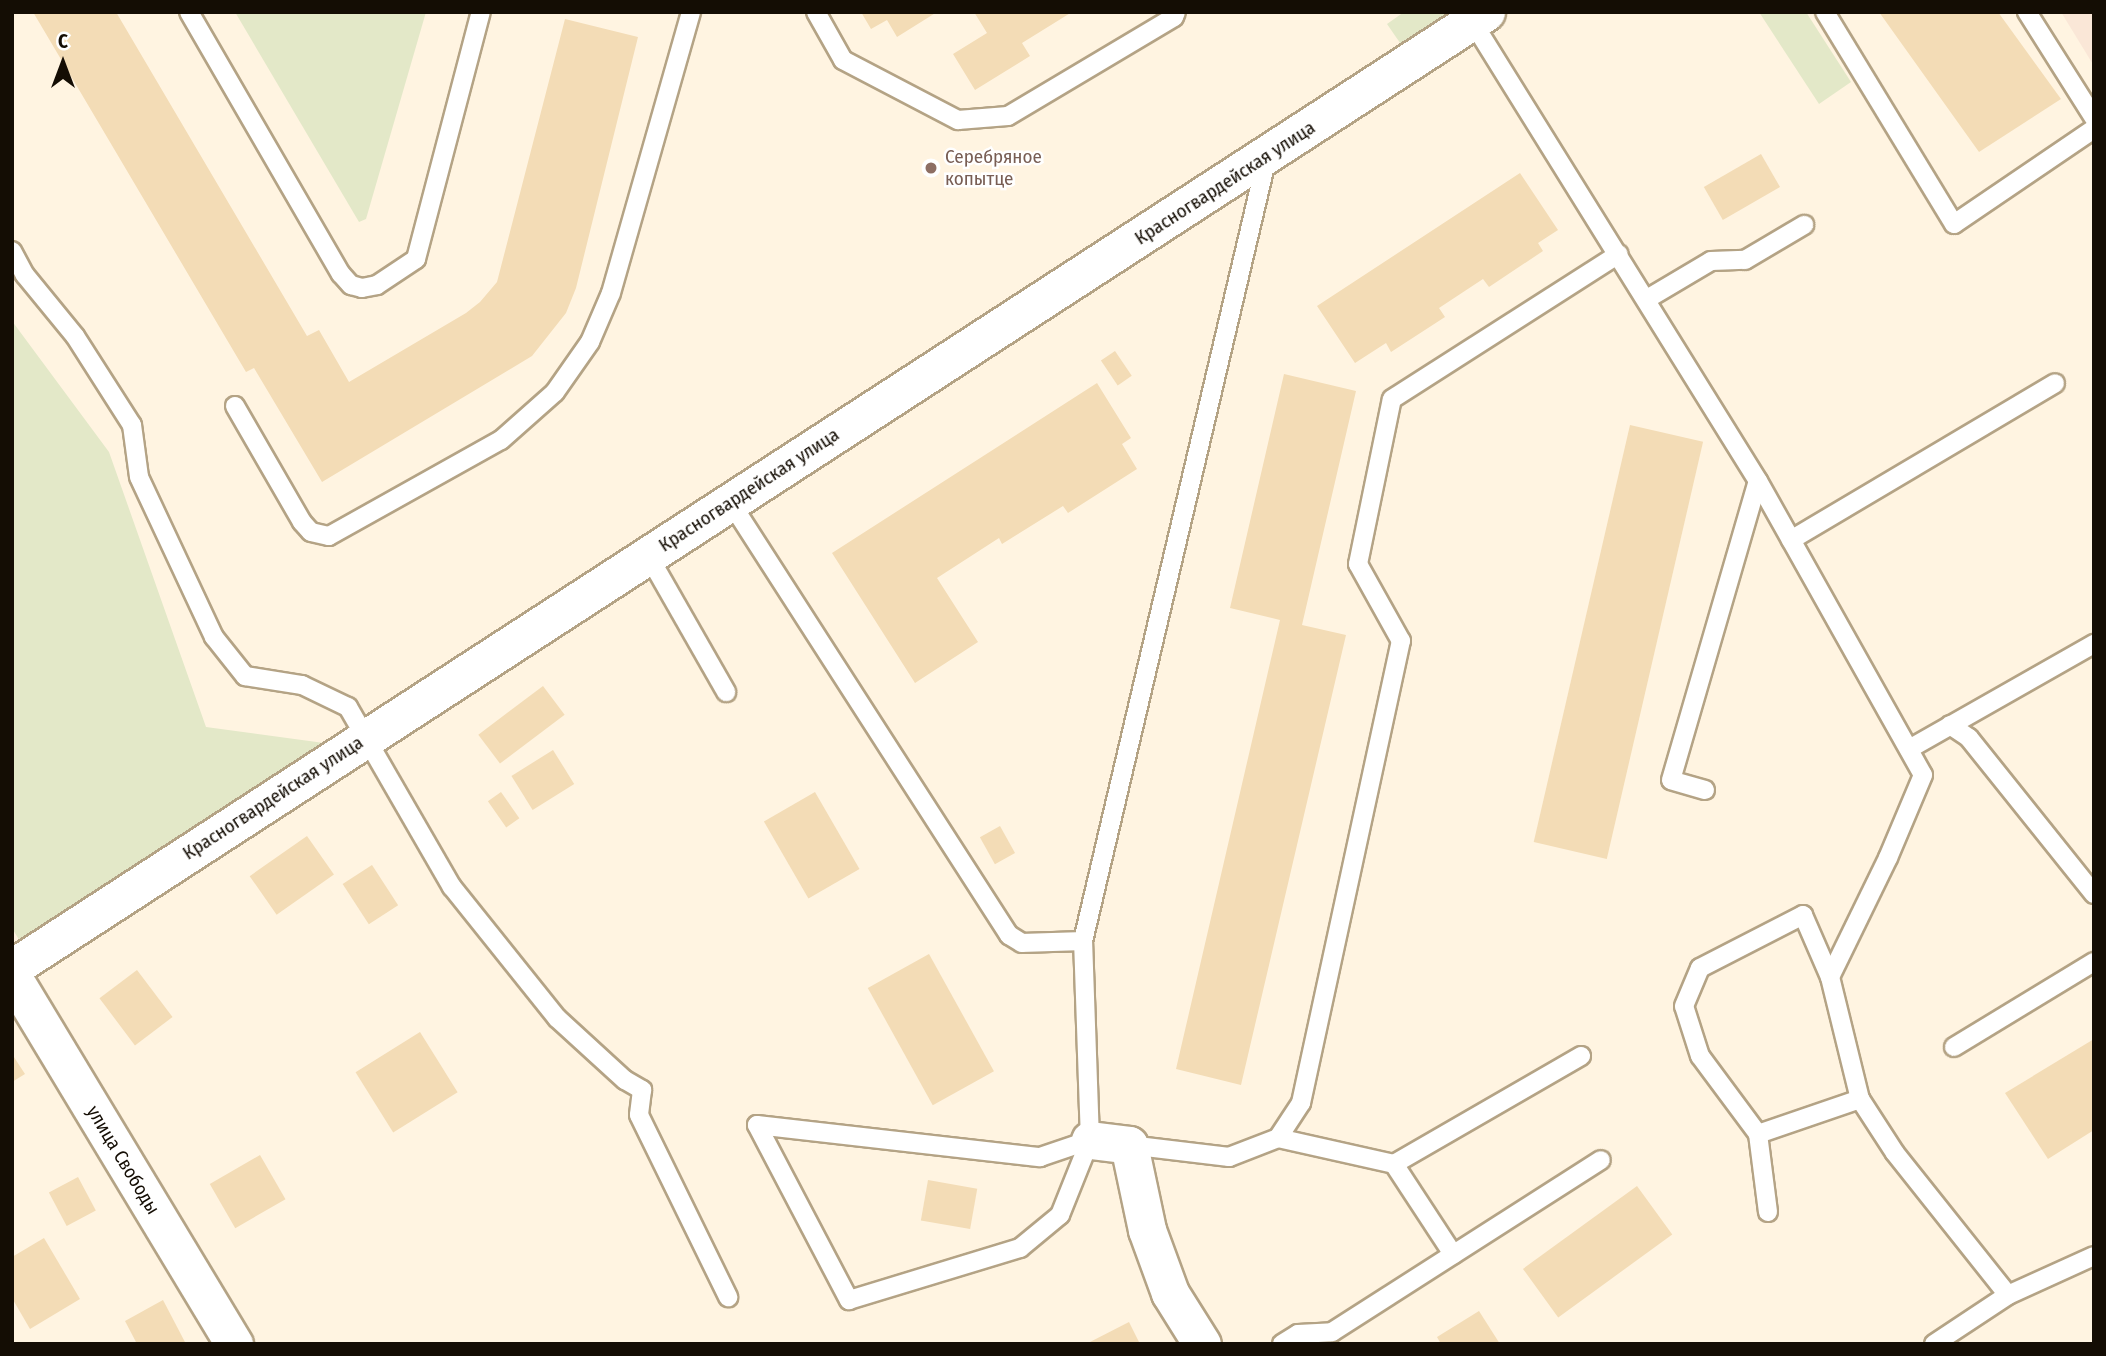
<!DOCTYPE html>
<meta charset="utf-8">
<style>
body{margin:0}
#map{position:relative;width:2106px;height:1356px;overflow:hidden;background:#fff4e1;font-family:"Fira Sans Condensed",sans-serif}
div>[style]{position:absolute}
.commercial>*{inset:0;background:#fae7d7}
.green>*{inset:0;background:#e3e8c8}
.building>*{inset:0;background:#f3dcb6;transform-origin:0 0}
.roads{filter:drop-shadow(2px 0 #b4a385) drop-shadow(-2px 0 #b4a385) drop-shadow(0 2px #b4a385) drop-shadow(0 -2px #b4a385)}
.lane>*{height:18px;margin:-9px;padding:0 9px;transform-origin:9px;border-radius:9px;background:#fff}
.street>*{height:37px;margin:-18.5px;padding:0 18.5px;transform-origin:18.5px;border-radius:18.5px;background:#fff}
.dots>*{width:19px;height:19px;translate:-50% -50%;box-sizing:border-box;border:4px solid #fff;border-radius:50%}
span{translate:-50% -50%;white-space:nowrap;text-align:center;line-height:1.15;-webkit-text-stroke:5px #fff;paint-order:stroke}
.education-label{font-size:19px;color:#785e54}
.left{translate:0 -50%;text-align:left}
.street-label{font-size:19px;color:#140d04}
.frame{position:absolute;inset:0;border:14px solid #140d04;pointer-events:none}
.north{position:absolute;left:28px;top:28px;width:70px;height:70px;-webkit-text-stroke:5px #fff;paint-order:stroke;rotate:0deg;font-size:19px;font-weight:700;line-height:28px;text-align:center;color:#140d04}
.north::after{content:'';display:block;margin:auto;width:24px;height:32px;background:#140d04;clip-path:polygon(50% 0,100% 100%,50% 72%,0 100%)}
</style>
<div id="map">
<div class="commercial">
<div style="clip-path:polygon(2061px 12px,2094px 12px,2094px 66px)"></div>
</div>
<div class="green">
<div style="clip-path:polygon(235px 12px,426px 12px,366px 219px,359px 222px)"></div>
<div style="clip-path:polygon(1404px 12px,1468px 12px,1407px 53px,1387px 24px)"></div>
<div style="clip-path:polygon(1759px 12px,1806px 12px,1851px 82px,1819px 104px)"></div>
<div style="clip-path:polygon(12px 321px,109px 452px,206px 727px,324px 743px,21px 943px,12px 928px)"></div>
</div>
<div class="building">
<div style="clip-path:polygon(33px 12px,116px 12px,307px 336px,319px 330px,349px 382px,466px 313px,480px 302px,497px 282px,565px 19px,638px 37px,576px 288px,566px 313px,532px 356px,322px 482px,254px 368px,246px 372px)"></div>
<div style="clip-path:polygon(861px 12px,937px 12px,897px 37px,887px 20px,871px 29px)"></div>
<div style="clip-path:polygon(974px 12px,1072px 12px,1022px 43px,1030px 56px,975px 90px,953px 54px,987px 33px)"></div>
<div style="clip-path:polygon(1879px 12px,1998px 12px,2061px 99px,1979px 152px)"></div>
<div style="left:1761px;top:154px;width:38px;height:66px;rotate:60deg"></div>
<div style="clip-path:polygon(1520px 173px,1558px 230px,1538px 243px,1543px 251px,1489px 287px,1483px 279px,1439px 308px,1445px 317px,1391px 352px,1386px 343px,1355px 363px,1317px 306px)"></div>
<div style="left:1115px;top:351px;width:30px;height:17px;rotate:56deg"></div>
<div style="clip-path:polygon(1284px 374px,1356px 391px,1302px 625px,1346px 635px,1241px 1085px,1176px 1069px,1280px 620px,1230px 608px)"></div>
<div style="clip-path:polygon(1097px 383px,1131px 438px,1122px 444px,1137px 469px,1068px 513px,1063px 506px,1002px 544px,999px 538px,937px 578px,978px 642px,915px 683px,832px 553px)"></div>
<div style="left:1630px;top:425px;width:75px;height:428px;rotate:13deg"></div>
<div style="left:543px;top:686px;width:36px;height:81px;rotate:53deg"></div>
<div style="left:553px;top:750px;width:40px;height:49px;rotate:58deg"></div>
<div style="left:501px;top:792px;width:32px;height:16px;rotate:55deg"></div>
<div style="left:815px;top:792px;width:89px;height:59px;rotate:60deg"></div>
<div style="left:1000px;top:826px;width:31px;height:23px;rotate:61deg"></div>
<div style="left:307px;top:836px;width:47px;height:70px;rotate:55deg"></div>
<div style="left:372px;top:865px;width:48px;height:35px;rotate:57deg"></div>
<div style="left:929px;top:954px;width:134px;height:70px;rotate:61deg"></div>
<div style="left:137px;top:970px;width:59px;height:47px;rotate:53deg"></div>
<div style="left:420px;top:1032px;width:71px;height:76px;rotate:58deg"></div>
<div style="clip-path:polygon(2094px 1039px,2094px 1130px,2048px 1159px,2005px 1093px)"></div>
<div style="clip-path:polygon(12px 1054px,25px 1074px,12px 1082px)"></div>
<div style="left:260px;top:1155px;width:51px;height:58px;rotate:60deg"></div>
<div style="left:78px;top:1177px;width:38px;height:33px;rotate:62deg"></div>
<div style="left:928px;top:1180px;width:50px;height:41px;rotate:10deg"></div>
<div style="left:1637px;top:1186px;width:60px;height:141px;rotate:54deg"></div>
<div style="clip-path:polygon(44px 1238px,80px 1299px,30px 1329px,12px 1298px,12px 1257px)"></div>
<div style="clip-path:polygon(163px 1300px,186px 1344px,137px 1344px,125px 1321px)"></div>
<div style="clip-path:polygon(1479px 1311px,1500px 1344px,1441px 1344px,1437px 1337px)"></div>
<div style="clip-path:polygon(1129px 1322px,1140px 1344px,1086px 1344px)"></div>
</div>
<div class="roads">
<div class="lane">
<div style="left:189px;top:12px;width:303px;rotate:59.9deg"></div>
<div style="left:341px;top:274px;width:15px;rotate:48deg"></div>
<div style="left:351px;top:285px;width:11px;rotate:15deg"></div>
<div style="left:362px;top:288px;width:15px;rotate:-11deg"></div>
<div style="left:377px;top:285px;width:47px;rotate:-33.7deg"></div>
<div style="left:416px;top:259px;width:255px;rotate:-75.3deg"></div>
<div style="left:816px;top:12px;width:55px;rotate:60.6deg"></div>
<div style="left:843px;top:60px;width:130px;rotate:27.6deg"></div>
<div style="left:958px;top:120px;width:50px;rotate:-4.6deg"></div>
<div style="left:1008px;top:116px;width:193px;rotate:-30.8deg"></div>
<div style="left:1174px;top:17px;width:5px;rotate:-68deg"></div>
<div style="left:1825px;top:12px;width:248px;rotate:58.7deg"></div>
<div style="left:1954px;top:224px;width:169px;rotate:-34.2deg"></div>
<div style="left:2027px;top:12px;width:125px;rotate:57.7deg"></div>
<div style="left:1472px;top:21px;width:542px;rotate:58.13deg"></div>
<div style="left:1758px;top:481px;width:337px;rotate:60.7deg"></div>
<div style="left:1923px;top:775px;width:90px;rotate:112.9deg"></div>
<div style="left:1888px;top:858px;width:132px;rotate:116deg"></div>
<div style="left:12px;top:251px;width:27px;rotate:62deg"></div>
<div style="left:25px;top:275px;width:79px;rotate:50.7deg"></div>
<div style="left:75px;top:336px;width:106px;rotate:57.4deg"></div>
<div style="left:132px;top:425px;width:52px;rotate:82.3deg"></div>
<div style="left:139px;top:477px;width:177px;rotate:64.9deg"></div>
<div style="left:214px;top:637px;width:50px;rotate:51.5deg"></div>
<div style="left:245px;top:676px;width:58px;rotate:9deg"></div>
<div style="left:302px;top:685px;width:51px;rotate:25.6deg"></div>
<div style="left:348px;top:707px;width:208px;rotate:60deg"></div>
<div style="left:452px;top:887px;width:168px;rotate:51.3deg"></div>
<div style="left:557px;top:1018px;width:92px;rotate:42.4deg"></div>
<div style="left:625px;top:1080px;width:20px;rotate:30deg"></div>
<div style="left:642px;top:1090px;width:25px;rotate:97deg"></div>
<div style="left:639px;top:1115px;width:203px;rotate:63.9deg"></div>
<div style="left:1647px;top:299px;width:74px;rotate:-30.7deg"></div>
<div style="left:1711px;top:261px;width:34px;rotate:-2deg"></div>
<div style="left:1745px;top:260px;width:69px;rotate:-30.7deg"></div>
<div style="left:235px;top:406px;width:134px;rotate:60deg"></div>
<div style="left:302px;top:522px;width:13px;rotate:48deg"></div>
<div style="left:311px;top:532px;width:18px;rotate:13deg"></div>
<div style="left:329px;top:536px;width:197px;rotate:-29.2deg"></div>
<div style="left:501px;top:440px;width:72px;rotate:-41.6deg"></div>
<div style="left:555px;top:392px;width:61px;rotate:-55deg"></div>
<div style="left:590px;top:342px;width:53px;rotate:-66.8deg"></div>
<div style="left:611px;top:293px;width:292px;rotate:-74.1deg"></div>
<div style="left:731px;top:503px;width:514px;rotate:57.24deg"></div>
<div style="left:1009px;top:935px;width:15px;rotate:32deg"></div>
<div style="left:1022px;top:943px;width:61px;rotate:-1.9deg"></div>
<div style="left:1791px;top:540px;width:307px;rotate:-30.7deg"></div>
<div style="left:648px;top:555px;width:158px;rotate:60.3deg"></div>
<div style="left:1950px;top:725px;width:23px;rotate:34deg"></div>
<div style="left:1969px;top:738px;width:200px;rotate:51.3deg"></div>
<div style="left:1909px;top:749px;width:213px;rotate:-29.6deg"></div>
<div style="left:1705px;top:790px;width:35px;rotate:-164deg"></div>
<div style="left:1671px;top:780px;width:311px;rotate:-73.8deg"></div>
<div style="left:1954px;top:1047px;width:164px;rotate:-31.3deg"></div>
<div style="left:757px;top:1125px;width:198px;rotate:62.3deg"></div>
<div style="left:849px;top:1300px;width:179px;rotate:-16.9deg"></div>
<div style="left:1020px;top:1248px;width:52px;rotate:-39.5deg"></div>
<div style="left:1060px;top:1215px;width:81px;rotate:-68.2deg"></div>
<div style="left:1090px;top:1140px;width:199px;rotate:-92deg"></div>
<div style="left:1083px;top:941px;width:805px;rotate:-76.79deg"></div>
<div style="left:757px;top:1125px;width:285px;rotate:6.5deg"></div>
<div style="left:1040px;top:1157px;width:53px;rotate:-18.8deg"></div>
<div style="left:1758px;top:1134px;width:108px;rotate:-18.9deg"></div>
<div style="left:1278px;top:1138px;width:119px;rotate:12.6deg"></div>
<div style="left:1394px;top:1164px;width:216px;rotate:-30deg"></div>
<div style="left:1129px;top:1145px;width:101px;rotate:6.8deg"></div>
<div style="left:1229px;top:1157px;width:53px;rotate:-21.2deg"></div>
<div style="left:1278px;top:1138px;width:42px;rotate:-56.7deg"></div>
<div style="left:1301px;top:1103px;width:473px;rotate:-77.8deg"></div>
<div style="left:1401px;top:641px;width:88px;rotate:-119.2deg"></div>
<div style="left:1358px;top:564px;width:168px;rotate:-78.4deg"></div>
<div style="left:1392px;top:399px;width:269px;rotate:-32.6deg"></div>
<div style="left:1394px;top:1164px;width:108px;rotate:56.8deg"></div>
<div style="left:1768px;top:1212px;width:79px;rotate:-97.3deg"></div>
<div style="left:1758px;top:1134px;width:97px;rotate:-126.6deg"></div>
<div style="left:1700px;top:1056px;width:52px;rotate:-107.7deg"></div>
<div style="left:1684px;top:1006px;width:41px;rotate:-67.2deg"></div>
<div style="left:1700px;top:968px;width:116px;rotate:-27.2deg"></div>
<div style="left:1803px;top:915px;width:68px;rotate:66.5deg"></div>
<div style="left:1830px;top:977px;width:126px;rotate:76.2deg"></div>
<div style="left:1860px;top:1099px;width:64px;rotate:57.1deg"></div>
<div style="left:1895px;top:1153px;width:181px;rotate:51.5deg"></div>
<div style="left:2008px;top:1295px;width:94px;rotate:-24.4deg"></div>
<div style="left:1282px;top:1344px;width:19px;rotate:-32deg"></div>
<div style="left:1298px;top:1334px;width:34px;rotate:-3deg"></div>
<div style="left:1332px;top:1332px;width:319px;rotate:-32.6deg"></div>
<div style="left:1934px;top:1344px;width:89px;rotate:-33.5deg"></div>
</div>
<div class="street">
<div style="left:12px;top:968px;width:1757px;rotate:-32.97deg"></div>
<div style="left:12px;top:976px;width:430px;rotate:58.9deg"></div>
<div style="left:1090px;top:1140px;width:39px;rotate:7deg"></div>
<div style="left:1129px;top:1145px;width:87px;rotate:78deg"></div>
<div style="left:1147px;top:1230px;width:67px;rotate:69.9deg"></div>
<div style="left:1170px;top:1293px;width:60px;rotate:57.9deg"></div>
</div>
</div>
<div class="dots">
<div style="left:931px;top:168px;background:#8d6e63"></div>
</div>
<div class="education-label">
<span class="left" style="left:945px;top:168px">Серебряное<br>копытце</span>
</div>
<div class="street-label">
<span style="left:1225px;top:183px;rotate:-33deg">Красногвардейская улица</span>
<span style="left:749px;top:490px;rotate:-33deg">Красногвардейская улица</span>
<span style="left:273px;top:798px;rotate:-33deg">Красногвардейская улица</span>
<span style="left:123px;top:1160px;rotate:59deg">улица Свободы</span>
</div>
<div class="frame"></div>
<div class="north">С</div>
</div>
